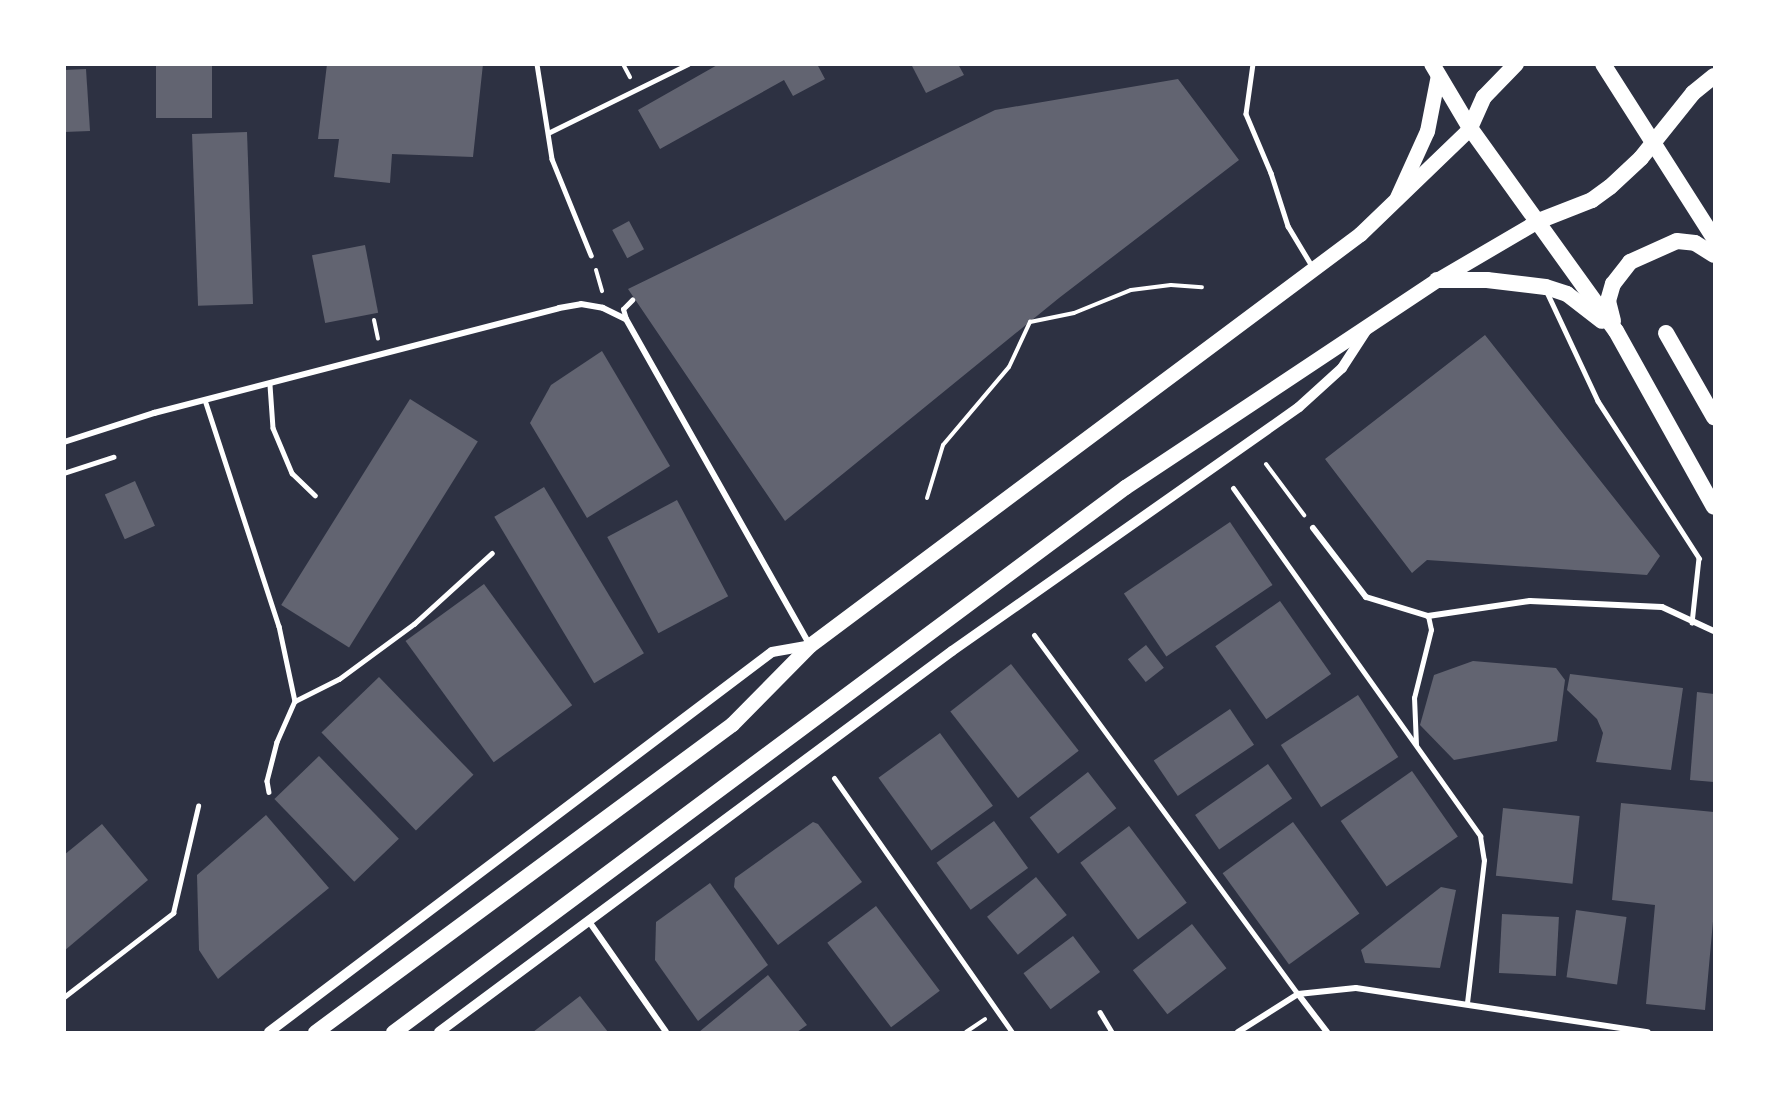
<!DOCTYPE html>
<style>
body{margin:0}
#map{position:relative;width:1779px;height:1097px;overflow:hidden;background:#2d3142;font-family:"Roboto Condensed",sans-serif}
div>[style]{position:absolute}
.building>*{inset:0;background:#626471;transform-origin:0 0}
.path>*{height:4px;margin:-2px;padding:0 2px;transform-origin:2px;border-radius:2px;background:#fff}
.service>*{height:4.5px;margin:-2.25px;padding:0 2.25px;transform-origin:2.25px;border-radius:2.25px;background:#fff}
.pedestrian>*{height:5px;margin:-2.5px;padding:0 2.5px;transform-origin:2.5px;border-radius:2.5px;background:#fff}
.minor>*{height:6px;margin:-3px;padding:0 3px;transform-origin:3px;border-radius:3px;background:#fff}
.tertiary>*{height:10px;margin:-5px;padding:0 5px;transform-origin:5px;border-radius:5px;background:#fff}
.primary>*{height:15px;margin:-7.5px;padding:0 7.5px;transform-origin:7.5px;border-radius:7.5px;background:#fff}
.trunk>*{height:16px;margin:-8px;padding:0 8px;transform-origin:8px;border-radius:8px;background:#fff}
span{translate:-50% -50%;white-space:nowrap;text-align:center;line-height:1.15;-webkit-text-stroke:4.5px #fff;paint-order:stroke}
.frame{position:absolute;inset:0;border:66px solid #fff;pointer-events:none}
</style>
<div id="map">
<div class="building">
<div style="left:156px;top:64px;width:56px;height:54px"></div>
<div style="clip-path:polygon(327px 64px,483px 64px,473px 157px,392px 154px,390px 183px,334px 177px,339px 139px,318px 139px)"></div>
<div style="clip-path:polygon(719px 64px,817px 64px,825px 79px,793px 96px,784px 80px,660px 149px,638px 110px)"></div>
<div style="clip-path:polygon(911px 64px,958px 64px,964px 75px,926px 93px)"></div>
<div style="clip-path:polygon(86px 69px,90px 131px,64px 132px,64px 70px)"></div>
<div style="clip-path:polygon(1178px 79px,1239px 160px,1059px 298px,785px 521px,628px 289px,995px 110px)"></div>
<div style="left:247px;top:132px;width:172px;height:55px;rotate:88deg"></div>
<div style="left:629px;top:221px;width:32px;height:19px;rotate:62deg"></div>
<div style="left:365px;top:245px;width:69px;height:54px;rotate:79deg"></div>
<div style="clip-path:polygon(1485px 335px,1660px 556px,1647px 575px,1427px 560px,1412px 573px,1325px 459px)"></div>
<div style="clip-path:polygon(602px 351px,670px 466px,587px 518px,530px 423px,551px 385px)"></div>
<div style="left:410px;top:399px;width:80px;height:243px;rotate:32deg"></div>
<div style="left:135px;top:481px;width:49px;height:33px;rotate:66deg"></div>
<div style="left:544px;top:487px;width:194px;height:58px;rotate:59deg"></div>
<div style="left:677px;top:500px;width:109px;height:79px;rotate:62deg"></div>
<div style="left:1230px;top:522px;width:76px;height:128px;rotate:56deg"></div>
<div style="left:484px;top:584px;width:150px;height:97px;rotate:54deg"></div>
<div style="left:1280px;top:601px;width:89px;height:79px;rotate:55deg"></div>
<div style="left:1146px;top:645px;width:29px;height:23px;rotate:52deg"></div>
<div style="clip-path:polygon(1473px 661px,1556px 668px,1565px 680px,1557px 741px,1454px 760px,1420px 725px,1434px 675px)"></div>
<div style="left:1011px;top:664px;width:110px;height:77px;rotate:52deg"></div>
<div style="clip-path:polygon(1570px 674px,1683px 688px,1671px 770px,1596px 762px,1603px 733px,1597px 719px,1567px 690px)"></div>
<div style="left:379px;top:677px;width:136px;height:80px;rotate:46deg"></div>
<div style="clip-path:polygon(1697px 692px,1714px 694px,1714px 782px,1690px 780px)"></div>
<div style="left:1358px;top:695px;width:74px;height:92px;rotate:57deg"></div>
<div style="left:1230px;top:709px;width:43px;height:92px;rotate:56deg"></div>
<div style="left:940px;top:733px;width:90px;height:76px;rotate:54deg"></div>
<div style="left:319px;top:756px;width:115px;height:62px;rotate:46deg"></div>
<div style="left:1268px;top:764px;width:42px;height:89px;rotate:55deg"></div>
<div style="left:1412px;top:771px;width:80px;height:87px;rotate:55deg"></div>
<div style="left:1088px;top:772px;width:46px;height:74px;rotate:52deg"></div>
<div style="clip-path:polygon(1621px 803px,1714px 812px,1714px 910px,1705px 1010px,1646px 1004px,1655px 905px,1612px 900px)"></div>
<div style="left:1503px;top:808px;width:77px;height:68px;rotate:6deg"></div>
<div style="clip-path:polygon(266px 815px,329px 888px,218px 979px,199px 950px,197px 875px)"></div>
<div style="left:994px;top:821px;width:58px;height:71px;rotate:54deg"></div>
<div style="clip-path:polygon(813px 822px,818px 824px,862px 882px,778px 945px,734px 887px,735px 878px)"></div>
<div style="left:1293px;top:822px;width:113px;height:87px;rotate:54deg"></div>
<div style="clip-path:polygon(102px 824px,148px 880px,64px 951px,64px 855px)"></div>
<div style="left:1129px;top:826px;width:96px;height:61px;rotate:53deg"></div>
<div style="left:1036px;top:877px;width:49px;height:63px;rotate:51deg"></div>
<div style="clip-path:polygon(710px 883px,768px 965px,698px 1021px,655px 960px,656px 922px)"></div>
<div style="clip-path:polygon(1441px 887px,1456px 890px,1440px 968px,1365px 963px,1361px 950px)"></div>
<div style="left:876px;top:906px;width:106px;height:61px;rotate:53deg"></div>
<div style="left:1576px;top:910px;width:51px;height:68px;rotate:8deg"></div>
<div style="left:1502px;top:914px;width:57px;height:59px;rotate:3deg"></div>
<div style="left:1192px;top:924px;width:56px;height:75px;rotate:52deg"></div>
<div style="left:1073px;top:936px;width:45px;height:62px;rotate:53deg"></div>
<div style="clip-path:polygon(768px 975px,807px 1025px,797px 1032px,699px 1032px)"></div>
<div style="clip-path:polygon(580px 996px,608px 1032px,533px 1032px)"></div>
</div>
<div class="path">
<div style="left:623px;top:64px;width:15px;rotate:62deg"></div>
<div style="left:596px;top:270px;width:22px;rotate:74deg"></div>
<div style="left:374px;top:320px;width:19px;rotate:78deg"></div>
<div style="left:1266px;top:464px;width:64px;rotate:53.3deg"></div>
<div style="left:927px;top:498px;width:55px;rotate:-73.2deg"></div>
<div style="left:943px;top:445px;width:102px;rotate:-49.8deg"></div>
<div style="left:1009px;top:367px;width:50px;rotate:-65deg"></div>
<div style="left:1030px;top:322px;width:45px;rotate:-11.6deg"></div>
<div style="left:1074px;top:313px;width:61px;rotate:-22deg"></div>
<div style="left:1131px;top:290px;width:40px;rotate:-7.1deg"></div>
<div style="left:1171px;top:285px;width:31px;rotate:4deg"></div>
<div style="left:966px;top:1032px;width:23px;rotate:-34deg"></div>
</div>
<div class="service">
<div style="left:537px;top:64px;width:96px;rotate:81deg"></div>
<div style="left:552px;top:159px;width:104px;rotate:67.9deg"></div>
<div style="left:1253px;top:64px;width:50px;rotate:98deg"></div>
<div style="left:1246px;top:114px;width:64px;rotate:67deg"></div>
<div style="left:1271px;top:173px;width:56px;rotate:72.2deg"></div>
<div style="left:1288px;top:226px;width:47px;rotate:59deg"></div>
<div style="left:548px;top:133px;width:156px;rotate:-26.2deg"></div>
<div style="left:1547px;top:292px;width:120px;rotate:64.9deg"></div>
<div style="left:1598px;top:401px;width:187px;rotate:57.2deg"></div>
<div style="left:1699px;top:558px;width:65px;rotate:96.1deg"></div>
<div style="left:626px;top:319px;width:10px;rotate:-107deg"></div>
<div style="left:623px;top:309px;width:13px;rotate:-45deg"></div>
<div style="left:270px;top:385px;width:43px;rotate:86deg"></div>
<div style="left:273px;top:428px;width:49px;rotate:67.1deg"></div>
<div style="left:292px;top:473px;width:32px;rotate:44deg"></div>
<div style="left:206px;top:403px;width:235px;rotate:71.9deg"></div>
<div style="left:279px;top:626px;width:77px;rotate:78deg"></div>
<div style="left:295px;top:701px;width:45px;rotate:113.7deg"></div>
<div style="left:277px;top:742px;width:40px;rotate:104.4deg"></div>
<div style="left:267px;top:781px;width:11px;rotate:80deg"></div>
<div style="left:64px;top:473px;width:52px;rotate:-18.1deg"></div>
<div style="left:295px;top:701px;width:49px;rotate:-26.6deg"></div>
<div style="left:339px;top:679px;width:93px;rotate:-36.3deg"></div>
<div style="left:414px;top:624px;width:105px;rotate:-42.3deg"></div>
<div style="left:1416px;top:745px;width:47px;rotate:-92.4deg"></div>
<div style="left:1414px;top:698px;width:70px;rotate:-76deg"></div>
<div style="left:1431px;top:630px;width:14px;rotate:-102deg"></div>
<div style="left:64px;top:997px;width:138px;rotate:-37.6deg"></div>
<div style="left:173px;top:913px;width:110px;rotate:-76.8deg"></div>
<div style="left:1100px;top:1012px;width:23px;rotate:59deg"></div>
</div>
<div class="pedestrian">
<div style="left:1233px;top:488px;width:427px;rotate:54.6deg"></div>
<div style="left:1480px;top:836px;width:24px;rotate:81deg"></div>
<div style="left:1484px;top:860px;width:143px;rotate:96.8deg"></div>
<div style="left:1034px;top:635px;width:446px;rotate:53.7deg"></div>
<div style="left:834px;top:778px;width:310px;rotate:55deg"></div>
</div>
<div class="minor">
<div style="left:64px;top:442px;width:95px;rotate:-17.9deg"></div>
<div style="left:154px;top:413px;width:418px;rotate:-14.5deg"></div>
<div style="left:559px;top:308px;width:22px;rotate:-10deg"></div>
<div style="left:581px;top:304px;width:22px;rotate:10deg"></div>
<div style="left:603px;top:308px;width:25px;rotate:26deg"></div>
<div style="left:626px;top:319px;width:374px;rotate:60.6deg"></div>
<div style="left:1313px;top:528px;width:87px;rotate:52.5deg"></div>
<div style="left:1366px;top:597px;width:65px;rotate:17deg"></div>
<div style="left:1428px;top:616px;width:103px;rotate:-8.4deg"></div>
<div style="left:1530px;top:601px;width:132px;rotate:2.6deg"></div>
<div style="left:1662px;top:607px;width:57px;rotate:24.8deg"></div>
<div style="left:588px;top:920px;width:136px;rotate:55.1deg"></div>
<div style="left:1298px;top:994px;width:48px;rotate:52.7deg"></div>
<div style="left:1238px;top:1032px;width:71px;rotate:-32.3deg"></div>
<div style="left:1298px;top:994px;width:58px;rotate:-5.9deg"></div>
<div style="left:1356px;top:988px;width:295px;rotate:8.6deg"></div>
</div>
<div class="tertiary">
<div style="left:269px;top:1032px;width:630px;rotate:-37.07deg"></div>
<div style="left:772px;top:652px;width:39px;rotate:-10deg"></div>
<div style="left:439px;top:1032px;width:639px;rotate:-36.6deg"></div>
<div style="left:952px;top:651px;width:424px;rotate:-35.1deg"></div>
<div style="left:1299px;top:407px;width:58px;rotate:-42.2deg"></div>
<div style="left:1342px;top:368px;width:48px;rotate:-57deg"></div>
</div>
<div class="primary">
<div style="left:1397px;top:197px;width:72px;rotate:-65.6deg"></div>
<div style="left:1427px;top:131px;width:57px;rotate:-78.9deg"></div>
<div style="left:315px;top:1032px;width:518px;rotate:-36.45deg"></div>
<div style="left:732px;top:724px;width:111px;rotate:-45.4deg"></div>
<div style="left:810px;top:645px;width:687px;rotate:-36.77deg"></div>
<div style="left:1360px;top:234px;width:153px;rotate:-43.9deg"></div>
<div style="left:393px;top:1032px;width:913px;rotate:-36.67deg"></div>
<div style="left:1125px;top:487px;width:374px;rotate:-33.6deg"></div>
<div style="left:1437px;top:280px;width:115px;rotate:-30.4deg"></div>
</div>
<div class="trunk">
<div style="left:1432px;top:64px;width:74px;rotate:59.3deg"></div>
<div style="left:1470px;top:128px;width:250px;rotate:54.3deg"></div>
<div style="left:1616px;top:331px;width:201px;rotate:60.9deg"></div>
<div style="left:1603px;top:64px;width:206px;rotate:57.5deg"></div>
<div style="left:1470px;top:128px;width:34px;rotate:-66deg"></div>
<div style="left:1484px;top:97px;width:46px;rotate:-45.9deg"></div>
<div style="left:1536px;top:222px;width:60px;rotate:-21.4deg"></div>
<div style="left:1592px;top:200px;width:22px;rotate:-36deg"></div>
<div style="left:1610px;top:187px;width:42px;rotate:-43.1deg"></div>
<div style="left:1641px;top:158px;width:83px;rotate:-51.3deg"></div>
<div style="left:1693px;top:93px;width:27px;rotate:-39deg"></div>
<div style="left:1437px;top:280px;width:50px"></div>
<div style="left:1487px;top:280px;width:59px;rotate:6.8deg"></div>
<div style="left:1546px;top:287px;width:22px;rotate:18deg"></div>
<div style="left:1567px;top:294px;width:44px;rotate:37.6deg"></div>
<div style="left:1613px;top:321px;width:21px;rotate:-104deg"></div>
<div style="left:1608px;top:301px;width:18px;rotate:-74deg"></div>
<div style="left:1613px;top:284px;width:28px;rotate:-52deg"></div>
<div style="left:1630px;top:262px;width:51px;rotate:-24.1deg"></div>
<div style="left:1677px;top:241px;width:18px;rotate:6deg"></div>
<div style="left:1695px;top:243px;width:22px;rotate:32deg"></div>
<div style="left:1666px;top:333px;width:97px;rotate:60.3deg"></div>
</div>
<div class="frame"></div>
</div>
